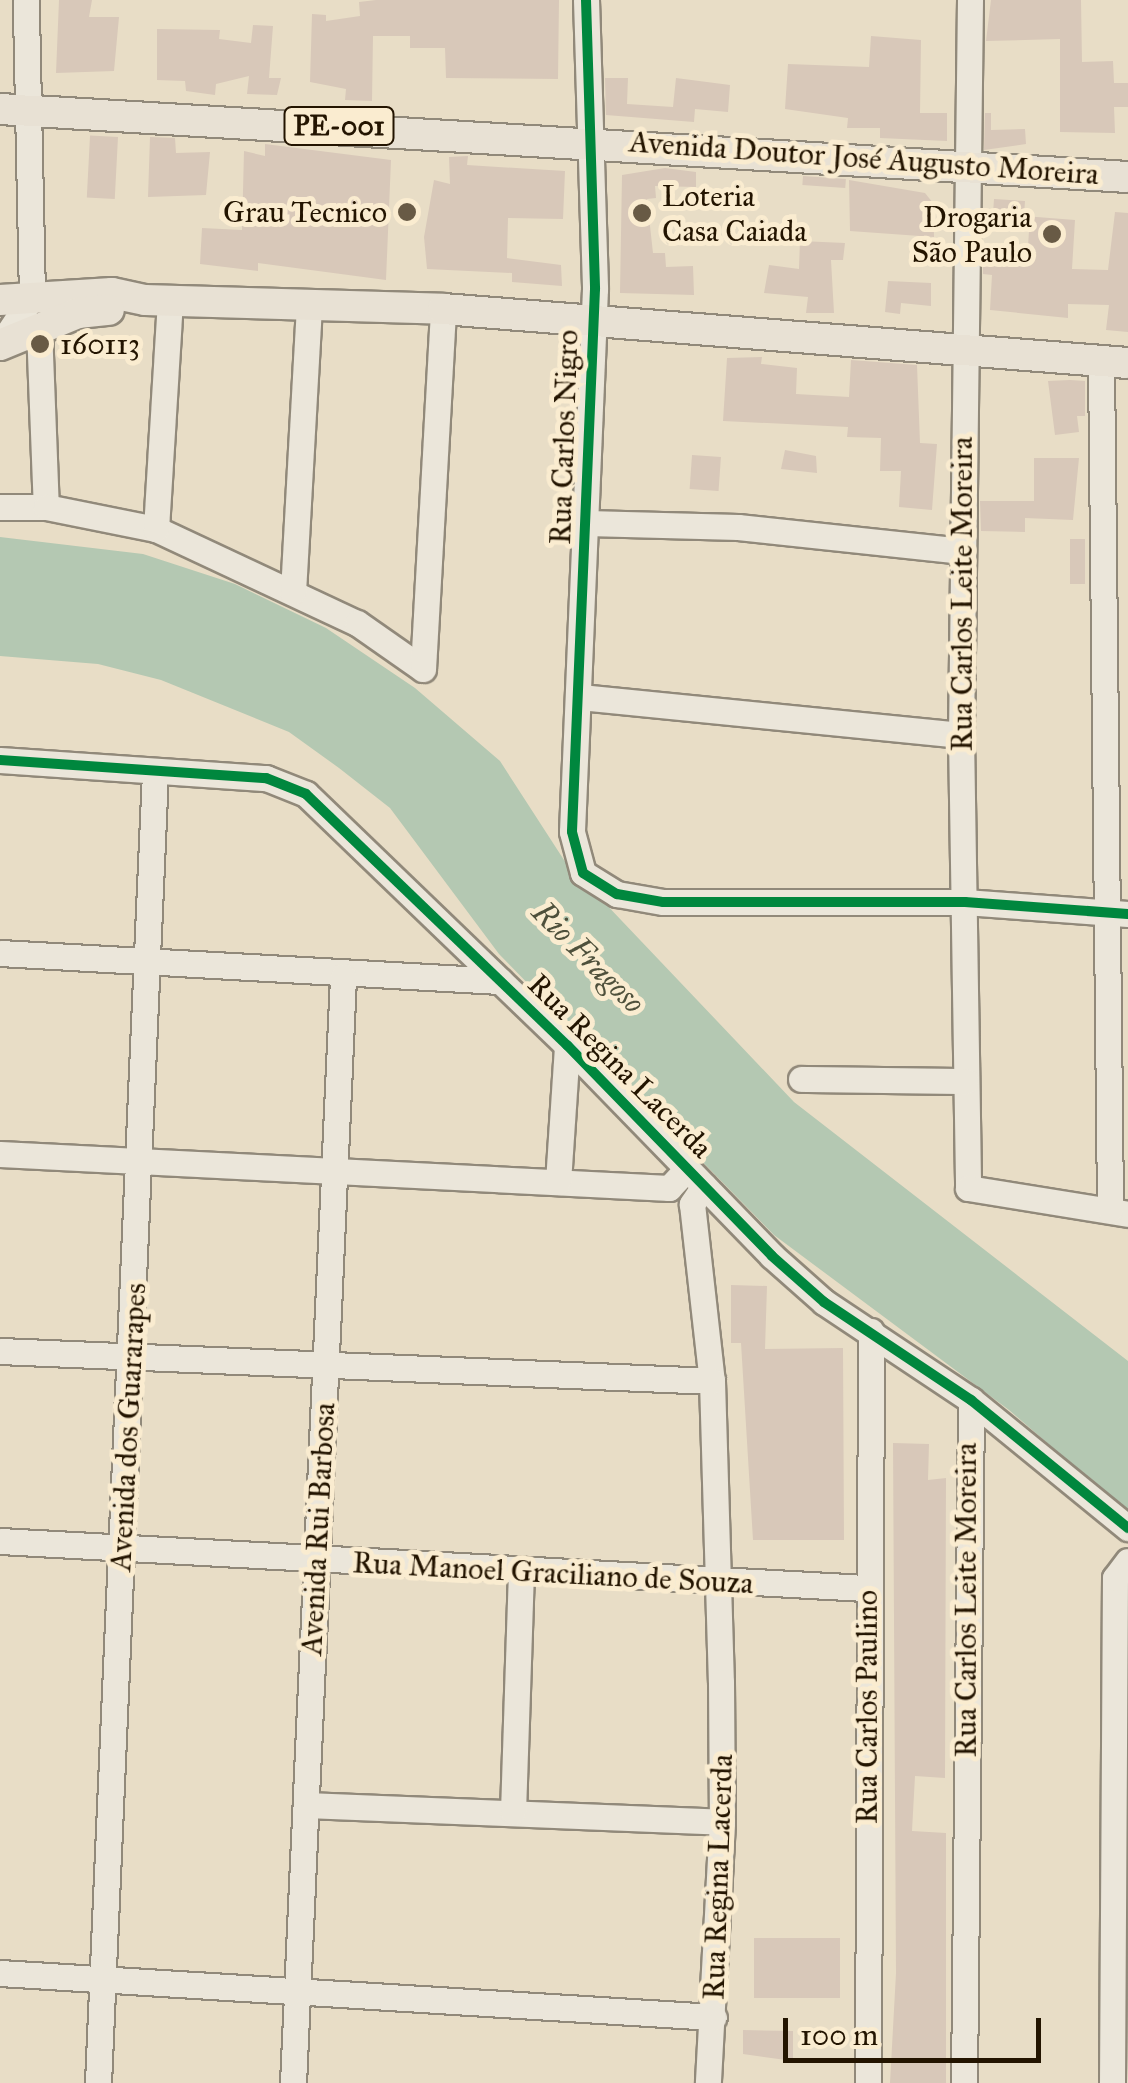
<!DOCTYPE html>
<meta charset="utf-8">
<style>
body{margin:0}
#map{position:relative;width:1128px;height:2083px;overflow:hidden;background:#e8ddc6;font-family:"IM FELL Great Primer",serif}
div>[style]{position:absolute}
.water>*{inset:0;background:#b4c8b2}
.building>*{inset:0;background:#d8c8b9;transform-origin:0 0}
.roads{filter:drop-shadow(2px 0 #91897a) drop-shadow(-2px 0 #91897a) drop-shadow(0 2px #91897a) drop-shadow(0 -2px #91897a)}
.minor>*{height:25px;margin:-12.5px;padding:0 12.5px;transform-origin:12.5px;border-radius:12.5px;background:#ebe6da}
.major>*{height:30px;margin:-15px;padding:0 15px;transform-origin:15px;border-radius:15px;background:#e8e1d4}
.cycleway>*{height:10px;margin:-5px;padding:0 5px;transform-origin:5px;border-radius:5px;background:#00873e}
.dots>*{width:28px;height:28px;translate:-50% -50%;box-sizing:border-box;border:5px solid #faecd0;border-radius:50%}
span{translate:-50% -50%;white-space:nowrap;text-align:center;line-height:1.15;-webkit-text-stroke:10px #faecd0;paint-order:stroke}
.shield-label span{padding:2px 8px;background:#faecd0;border:2px solid;border-radius:8px;-webkit-text-stroke-width:0}
.shield-label{font-size:28px;color:#231400;font-weight:700}
.street-label{font-size:30px;color:#231400}
.poi-label{font-size:30px;color:#231400}
.left{translate:0 -50%;text-align:left}
.right{translate:-100% -50%;text-align:right}
.water-label{font-size:32px;color:#4e503b;font-style:italic}
.scale{position:absolute;left:783px;top:2018px;width:258px;height:45px;box-sizing:border-box;border:5px solid #231400;border-top:0;padding-left:12px;font-size:30px;line-height:35px;white-space:nowrap;color:#231400;-webkit-text-stroke:8px #faecd0;paint-order:stroke}
</style>
<div id="map">
<div class="water">
<div style="clip-path:polygon(0 537px,143px 554px,235px 584px,326px 628px,415px 688px,500px 761px,564px 860px,794px 1102px,1128px 1361px,1128px 1513px,1009px 1410px,774px 1235px,499px 954px,390px 808px,339px 768px,289px 732px,161px 680px,98px 664px,0 656px)"></div>
</div>
<div class="building">
<div style="clip-path:polygon(59px 0,92px 0,89px 17px,119px 17px,114px 71px,56px 73px)"></div>
<div style="clip-path:polygon(376px 0,559px 0,558px 79px,446px 78px,445px 48px,410px 48px,410px 36px,373px 36px,372px 101px,345px 100px,346px 89px,310px 82px,312px 14px,326px 15px,326px 21px,360px 16px,359px 2px)"></div>
<div style="clip-path:polygon(991px 0,1081px 0,1082px 62px,1113px 61px,1114px 83px,1128px 83px,1128px 107px,1114px 107px,1115px 133px,1060px 132px,1060px 39px,986px 41px)"></div>
<div style="clip-path:polygon(253px 25px,273px 26px,269px 78px,281px 78px,277px 95px,247px 94px,249px 76px,216px 84px,215px 95px,186px 91px,185px 81px,157px 80px,157px 29px,220px 30px,219px 39px,251px 43px)"></div>
<div style="clip-path:polygon(871px 36px,921px 40px,920px 113px,947px 113px,947px 141px,880px 138px,880px 128px,847px 128px,848px 118px,785px 109px,788px 64px,869px 67px)"></div>
<div style="clip-path:polygon(605px 78px,628px 78px,627px 104px,673px 107px,676px 78px,730px 85px,728px 112px,695px 109px,694px 122px,606px 115px)"></div>
<div style="clip-path:polygon(985px 113px,991px 113px,991px 130px,1025px 129px,1026px 144px,984px 150px)"></div>
<div style="left:118px;top:137px;width:62px;height:28px;rotate:93deg"></div>
<div style="clip-path:polygon(150px 137px,175px 138px,176px 153px,210px 152px,206px 195px,148px 197px)"></div>
<div style="clip-path:polygon(265px 144px,391px 160px,386px 280px,258px 263px,258px 271px,200px 264px,202px 228px,242px 230px,244px 151px,265px 156px)"></div>
<div style="clip-path:polygon(468px 156px,467px 165px,565px 171px,563px 219px,508px 218px,507px 258px,561px 265px,562px 286px,512px 282px,512px 273px,427px 269px,424px 237px,434px 180px,450px 184px,449px 157px)"></div>
<div style="clip-path:polygon(665px 168px,696px 172px,696px 187px,655px 186px,656px 198px,647px 199px,653px 253px,665px 253px,666px 267px,693px 266px,694px 295px,620px 293px,622px 175px)"></div>
<div style="left:803px;top:176px;width:43px;height:9px;rotate:4deg"></div>
<div style="clip-path:polygon(849px 180px,925px 193px,933px 203px,934px 237px,850px 231px)"></div>
<div style="clip-path:polygon(994px 199px,1025px 201px,1024px 216px,1075px 220px,1072px 269px,1108px 270px,1115px 212px,1128px 213px,1128px 332px,1106px 330px,1109px 305px,1068px 304px,1068px 318px,990px 310px,992px 275px,983px 274px,983px 258px,1027px 262px,1029px 231px,992px 228px)"></div>
<div style="clip-path:polygon(800px 241px,845px 243px,843px 260px,831px 260px,834px 313px,806px 313px,808px 297px,764px 293px,769px 265px,799px 269px)"></div>
<div style="clip-path:polygon(888px 281px,931px 283px,931px 306px,901px 303px,900px 314px,885px 312px)"></div>
<div style="clip-path:polygon(762px 357px,761px 364px,797px 368px,796px 394px,849px 397px,851px 360px,917px 365px,920px 443px,937px 444px,932px 510px,899px 507px,901px 471px,880px 471px,881px 438px,847px 437px,848px 427px,723px 421px,727px 358px)"></div>
<div style="clip-path:polygon(1070px 380px,1085px 381px,1085px 416px,1077px 416px,1079px 432px,1055px 435px,1048px 381px)"></div>
<div style="clip-path:polygon(785px 450px,816px 456px,817px 473px,781px 469px)"></div>
<div style="left:692px;top:455px;width:29px;height:34px;rotate:4deg"></div>
<div style="clip-path:polygon(1034px 458px,1079px 458px,1073px 520px,1025px 518px,1025px 532px,981px 531px,980px 501px,1034px 501px)"></div>
<div style="left:1070px;top:539px;width:15px;height:45px"></div>
<div style="clip-path:polygon(731px 1285px,767px 1286px,765px 1349px,843px 1348px,844px 1540px,753px 1540px,741px 1343px,731px 1343px)"></div>
<div style="clip-path:polygon(893px 1443px,929px 1444px,928px 1480px,946px 1478px,945px 1778px,915px 1776px,912px 1831px,946px 1833px,946px 2083px,890px 2083px,896px 1973px)"></div>
<div style="left:754px;top:1938px;width:86px;height:60px"></div>
<div style="clip-path:polygon(743px 2030px,793px 2031px,793px 2061px,743px 2054px)"></div>
</div>
<div class="roads">
<div class="minor">
<div style="left:586px;top:0;width:289px;rotate:88.2deg"></div>
<div style="left:595px;top:289px;width:543px;rotate:92.43deg"></div>
<div style="left:572px;top:832px;width:42px;rotate:75deg"></div>
<div style="left:583px;top:873px;width:40px;rotate:32deg"></div>
<div style="left:617px;top:894px;width:47px;rotate:9.9deg"></div>
<div style="left:663px;top:902px;width:302px"></div>
<div style="left:965px;top:902px;width:163px;rotate:4.2deg"></div>
<div style="left:970px;top:0;width:735px;rotate:90.7deg"></div>
<div style="left:961px;top:735px;width:453px;rotate:89.1deg"></div>
<div style="left:968px;top:1188px;width:162px;rotate:9.2deg"></div>
<div style="left:39px;top:328px;width:179px;rotate:87.8deg"></div>
<div style="left:0;top:345px;width:58px;rotate:-56.3deg"></div>
<div style="left:32px;top:297px;width:297px;rotate:-91.2deg"></div>
<div style="left:1101px;top:362px;width:848px;rotate:89.39deg"></div>
<div style="left:0;top:507px;width:46px"></div>
<div style="left:46px;top:507px;width:112px;rotate:11.3deg"></div>
<div style="left:156px;top:529px;width:222px;rotate:25.1deg"></div>
<div style="left:357px;top:623px;width:80px;rotate:34.9deg"></div>
<div style="left:587px;top:523px;width:151px;rotate:1.5deg"></div>
<div style="left:738px;top:527px;width:226px;rotate:6.1deg"></div>
<div style="left:156px;top:529px;width:229px;rotate:-86.5deg"></div>
<div style="left:293px;top:592px;width:289px;rotate:-86.8deg"></div>
<div style="left:423px;top:669px;width:361px;rotate:-86.8deg"></div>
<div style="left:580px;top:697px;width:383px;rotate:5.7deg"></div>
<div style="left:0;top:760px;width:267px;rotate:3.9deg"></div>
<div style="left:266px;top:778px;width:43px;rotate:21.8deg"></div>
<div style="left:306px;top:794px;width:362px;rotate:43.9deg"></div>
<div style="left:567px;top:1045px;width:294px;rotate:45.8deg"></div>
<div style="left:772px;top:1256px;width:69px;rotate:41.5deg"></div>
<div style="left:824px;top:1302px;width:177px;rotate:33.7deg"></div>
<div style="left:971px;top:1400px;width:203px;rotate:39.2deg"></div>
<div style="left:0;top:953px;width:501px;rotate:3.21deg"></div>
<div style="left:801px;top:1079px;width:165px;rotate:0.7deg"></div>
<div style="left:0;top:1154px;width:670px;rotate:2.91deg"></div>
<div style="left:669px;top:1188px;width:26px;rotate:-47deg"></div>
<div style="left:558px;top:1182px;width:137px;rotate:-86.2deg"></div>
<div style="left:704px;top:1186px;width:22px;rotate:124deg"></div>
<div style="left:692px;top:1204px;width:178px;rotate:83.6deg"></div>
<div style="left:712px;top:1381px;width:301px;rotate:88.3deg"></div>
<div style="left:721px;top:1682px;width:140px;rotate:89.6deg"></div>
<div style="left:722px;top:1822px;width:261px;rotate:93.1deg"></div>
<div style="left:0;top:1351px;width:713px;rotate:2.41deg"></div>
<div style="left:0;top:1541px;width:867px;rotate:3.11deg"></div>
<div style="left:306px;top:1805px;width:416px;rotate:2.3deg"></div>
<div style="left:513px;top:1812px;width:243px;rotate:-88.1deg"></div>
<div style="left:0;top:1973px;width:715px;rotate:3.53deg"></div>
<div style="left:98px;top:2083px;width:1313px;rotate:-87.51deg"></div>
<div style="left:293px;top:2083px;width:1108px;rotate:-87.41deg"></div>
<div style="left:868px;top:2083px;width:752px;rotate:-89.77deg"></div>
<div style="left:964px;top:2083px;width:683px;rotate:-89.41deg"></div>
<div style="left:1112px;top:2083px;width:505px;rotate:-89.66deg"></div>
<div style="left:1115px;top:1578px;width:21px;rotate:-53deg"></div>
</div>
<div class="major">
<div style="left:0;top:109px;width:1130px;rotate:3.45deg"></div>
<div style="left:0;top:300px;width:112px;rotate:-3.6deg"></div>
<div style="left:112px;top:293px;width:34px;rotate:12deg"></div>
<div style="left:145px;top:300px;width:298px;rotate:1.7deg"></div>
<div style="left:443px;top:309px;width:687px;rotate:4.51deg"></div>
<div style="left:0;top:345px;width:84px;rotate:-22.3deg"></div>
<div style="left:78px;top:313px;width:31px;rotate:-6deg"></div>
</div>
</div>
<div class="cycleway">
<div style="left:586px;top:0;width:289px;rotate:88.2deg"></div>
<div style="left:595px;top:289px;width:543px;rotate:92.43deg"></div>
<div style="left:572px;top:832px;width:42px;rotate:75deg"></div>
<div style="left:583px;top:873px;width:40px;rotate:32deg"></div>
<div style="left:617px;top:894px;width:47px;rotate:9.9deg"></div>
<div style="left:663px;top:902px;width:302px"></div>
<div style="left:965px;top:902px;width:163px;rotate:4.2deg"></div>
<div style="left:0;top:760px;width:267px;rotate:3.9deg"></div>
<div style="left:266px;top:778px;width:43px;rotate:21.8deg"></div>
<div style="left:306px;top:794px;width:362px;rotate:43.9deg"></div>
<div style="left:567px;top:1045px;width:294px;rotate:45.8deg"></div>
<div style="left:772px;top:1256px;width:69px;rotate:41.5deg"></div>
<div style="left:824px;top:1302px;width:177px;rotate:33.7deg"></div>
<div style="left:971px;top:1400px;width:203px;rotate:39.2deg"></div>
</div>
<div class="dots">
<div style="left:407px;top:212px;background:#685a45"></div>
<div style="left:642px;top:213px;background:#685a45"></div>
<div style="left:1052px;top:234px;background:#685a45"></div>
<div style="left:40px;top:344px;background:#685a45"></div>
</div>
<div class="shield-label">
<span style="left:339px;top:126px">PE-001</span>
</div>
<div class="street-label">
<span style="left:864px;top:158px;rotate:4deg">Avenida Doutor José Augusto Moreira</span>
<span style="left:564px;top:437px;rotate:-88deg">Rua Carlos Nigro</span>
<span style="left:962px;top:594px;rotate:-90deg">Rua Carlos Leite Moreira</span>
<span style="left:620px;top:1066px;rotate:45deg">Rua Regina Lacerda</span>
<span style="left:128px;top:1427px;rotate:-87deg">Avenida dos Guararapes</span>
<span style="left:318px;top:1529px;rotate:-87deg">Avenida Rui Barbosa</span>
<span style="left:553px;top:1573px;rotate:3deg">Rua Manoel Graciliano de Souza</span>
<span style="left:966px;top:1600px;rotate:-90deg">Rua Carlos Leite Moreira</span>
<span style="left:867px;top:1707px;rotate:-90deg">Rua Carlos Paulino</span>
<span style="left:718px;top:1877px;rotate:-88deg">Rua Regina Lacerda</span>
</div>
<div class="poi-label">
<span class="left" style="left:662px;top:213px">Loteria<br>Casa Caiada</span>
<span class="right" style="left:387px;top:212px">Grau Tecnico</span>
<span class="right" style="left:1032px;top:234px">Drogaria<br>São Paulo</span>
<span class="left" style="left:60px;top:344px">160113</span>
</div>
<div class="water-label">
<span style="left:588px;top:958px;rotate:45deg">Rio Fragoso</span>
</div>
<div class="scale">100 m</div>
</div>
